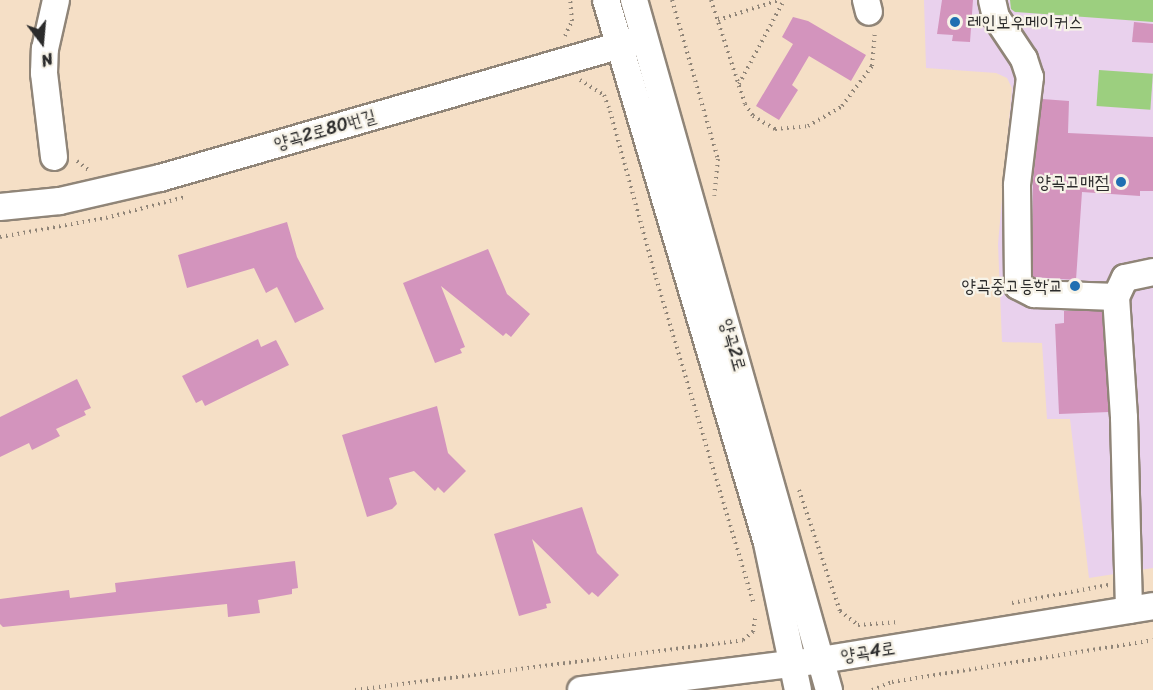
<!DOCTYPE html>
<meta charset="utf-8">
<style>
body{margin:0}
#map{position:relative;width:1153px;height:690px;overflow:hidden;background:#f5dfc6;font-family:Sriracha,"Poor Story",sans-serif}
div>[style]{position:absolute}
.built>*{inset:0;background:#e9d1ed}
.green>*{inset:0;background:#9ccf7f;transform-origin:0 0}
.building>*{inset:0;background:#d394bd}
.path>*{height:4px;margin-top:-2px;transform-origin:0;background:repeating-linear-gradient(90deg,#908578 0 1.5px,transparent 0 6px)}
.roads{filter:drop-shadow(2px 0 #908578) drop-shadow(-2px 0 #908578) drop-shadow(0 2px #908578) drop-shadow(0 -2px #908578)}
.minor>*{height:26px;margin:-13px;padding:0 13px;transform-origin:13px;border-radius:13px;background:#fff}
.dots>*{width:16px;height:16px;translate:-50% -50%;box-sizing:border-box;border:3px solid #f7f3e8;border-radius:50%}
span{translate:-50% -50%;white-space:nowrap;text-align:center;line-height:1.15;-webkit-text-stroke:4.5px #f7f3e8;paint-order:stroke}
.poi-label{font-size:18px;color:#2b2b2b}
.left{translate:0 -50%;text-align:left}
.right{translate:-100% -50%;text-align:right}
.street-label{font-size:18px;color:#2b2b2b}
.north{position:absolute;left:12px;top:12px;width:60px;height:60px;-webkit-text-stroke:4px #f7f3e8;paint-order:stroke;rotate:164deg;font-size:16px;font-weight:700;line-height:24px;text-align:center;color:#2b2b2b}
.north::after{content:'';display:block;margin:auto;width:21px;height:27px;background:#2b2b2b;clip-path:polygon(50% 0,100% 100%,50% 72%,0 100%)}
</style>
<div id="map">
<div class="built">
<div style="clip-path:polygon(924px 0,1153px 0,1153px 568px,1089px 578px,1070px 419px,1047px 419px,1042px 343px,1002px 342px,998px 244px,1012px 88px,1007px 78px,996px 73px,926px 68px)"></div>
</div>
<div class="green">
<div style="clip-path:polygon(1010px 0,1153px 0,1153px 22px,1015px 12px,1011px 9px)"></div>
<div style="left:1099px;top:70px;width:54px;height:36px;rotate:4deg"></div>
</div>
<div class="building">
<div style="clip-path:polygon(942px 0,973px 0,970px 42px,952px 41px,953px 35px,937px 34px)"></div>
<div style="clip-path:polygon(793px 17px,808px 21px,866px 55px,851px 81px,809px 56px,792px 85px,798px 90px,779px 120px,756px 106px,793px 44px,782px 37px)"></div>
<div style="clip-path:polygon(1134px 22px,1153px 24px,1153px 43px,1132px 42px)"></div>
<div style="clip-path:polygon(1042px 99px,1069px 101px,1068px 133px,1153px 137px,1153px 191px,1140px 191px,1140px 196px,1082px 192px,1076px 280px,1033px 277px,1033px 180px)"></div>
<div style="clip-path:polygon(287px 222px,297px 257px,324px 309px,295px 323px,277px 287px,266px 293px,254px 268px,187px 288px,178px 255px)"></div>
<div style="clip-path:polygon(488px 249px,507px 294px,530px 314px,511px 337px,506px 333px,503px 336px,441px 286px,465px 347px,460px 349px,462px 353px,435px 363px,403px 283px)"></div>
<div style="clip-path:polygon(1064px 311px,1102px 311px,1109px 412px,1059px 414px,1055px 324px,1064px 323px)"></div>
<div style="clip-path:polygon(258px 339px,261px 347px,276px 340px,289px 365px,205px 406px,202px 400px,196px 403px,182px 376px)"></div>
<div style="clip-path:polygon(77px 379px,91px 408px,84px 411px,86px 415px,56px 429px,60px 436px,32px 450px,29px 443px,0 457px,0 417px)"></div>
<div style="clip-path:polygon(437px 406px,448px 453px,466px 471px,444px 493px,438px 487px,435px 491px,414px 471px,389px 478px,397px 504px,392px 509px,367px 517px,342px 435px)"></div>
<div style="clip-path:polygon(582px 507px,597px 553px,619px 575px,598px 597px,592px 592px,589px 595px,532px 539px,551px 603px,546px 604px,547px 608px,519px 616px,494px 534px)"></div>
<div style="clip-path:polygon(295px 561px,298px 588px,292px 589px,292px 594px,258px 600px,260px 613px,228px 617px,227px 604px,3px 627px,0 624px,0 599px,69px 590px,70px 598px,116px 592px,115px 583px)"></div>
</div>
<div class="path">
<div style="left:672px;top:0;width:166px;rotate:73.9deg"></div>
<div style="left:718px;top:159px;width:37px;rotate:96deg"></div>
<div style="left:711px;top:0;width:109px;rotate:71.9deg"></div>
<div style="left:745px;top:104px;width:14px;rotate:56deg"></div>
<div style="left:753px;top:116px;width:26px;rotate:31deg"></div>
<div style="left:775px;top:129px;width:33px;rotate:-5deg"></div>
<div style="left:808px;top:126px;width:39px;rotate:-30deg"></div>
<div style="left:842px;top:106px;width:50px;rotate:-53.1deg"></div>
<div style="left:872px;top:66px;width:34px;rotate:-85deg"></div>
<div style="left:718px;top:20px;width:64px;rotate:-18.2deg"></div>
<div style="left:565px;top:36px;width:17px;rotate:-65deg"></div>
<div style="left:572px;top:21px;width:21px;rotate:-95deg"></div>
<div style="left:580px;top:80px;width:28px;rotate:32deg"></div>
<div style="left:604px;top:95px;width:17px;rotate:69deg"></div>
<div style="left:610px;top:111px;width:173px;rotate:74.6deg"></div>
<div style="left:656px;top:278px;width:340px;rotate:73.3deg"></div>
<div style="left:739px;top:84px;width:95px;rotate:-61.8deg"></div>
<div style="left:77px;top:161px;width:16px;rotate:38deg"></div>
<div style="left:0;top:237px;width:108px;rotate:-10.2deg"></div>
<div style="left:106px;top:218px;width:82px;rotate:-14.9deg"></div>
<div style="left:799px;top:490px;width:128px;rotate:71.3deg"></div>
<div style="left:840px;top:611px;width:23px;rotate:38deg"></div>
<div style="left:858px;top:625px;width:40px;rotate:-4.3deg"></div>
<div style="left:1012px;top:603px;width:98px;rotate:-10.6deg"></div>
<div style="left:355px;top:690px;width:391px;rotate:-7.3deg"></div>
<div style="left:743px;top:640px;width:13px;rotate:-39deg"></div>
<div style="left:753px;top:632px;width:18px;rotate:-81deg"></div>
<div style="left:872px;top:690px;width:22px;rotate:-22deg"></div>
<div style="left:892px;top:682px;width:264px;rotate:-9.1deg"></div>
</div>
<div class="roads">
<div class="minor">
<div style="left:606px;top:0;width:566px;rotate:73.48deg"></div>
<div style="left:767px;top:543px;width:150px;rotate:78.1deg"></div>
<div style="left:634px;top:0;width:717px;rotate:74.22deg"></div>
<div style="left:866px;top:0;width:12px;rotate:76deg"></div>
<div style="left:992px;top:0;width:17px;rotate:77deg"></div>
<div style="left:996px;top:17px;width:50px;rotate:56.3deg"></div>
<div style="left:1024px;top:59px;width:19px;rotate:72deg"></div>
<div style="left:1030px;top:77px;width:109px;rotate:96.9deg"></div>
<div style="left:1017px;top:185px;width:101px;rotate:89.4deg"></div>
<div style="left:1018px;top:286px;width:18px;rotate:27deg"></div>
<div style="left:1034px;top:294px;width:82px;rotate:2.1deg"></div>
<div style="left:1116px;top:297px;width:121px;rotate:86.2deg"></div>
<div style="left:1124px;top:418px;width:192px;rotate:88.5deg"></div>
<div style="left:54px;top:157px;width:85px;rotate:-96.8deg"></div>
<div style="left:44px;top:73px;width:24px;rotate:-88deg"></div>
<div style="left:45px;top:49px;width:50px;rotate:-77.3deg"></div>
<div style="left:0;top:207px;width:60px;rotate:-5.7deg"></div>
<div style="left:60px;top:201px;width:103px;rotate:-13deg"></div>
<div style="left:160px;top:178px;width:497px;rotate:-16.1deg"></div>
<div style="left:1116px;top:297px;width:21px;rotate:-65deg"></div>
<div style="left:1125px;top:278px;width:29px;rotate:-12deg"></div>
<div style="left:581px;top:690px;width:242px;rotate:-7.1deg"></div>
<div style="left:821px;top:660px;width:336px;rotate:-9.2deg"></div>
</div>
</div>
<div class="dots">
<div style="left:955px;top:22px;background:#1f6fb2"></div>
<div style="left:1121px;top:182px;background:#1f6fb2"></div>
<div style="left:1075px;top:286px;background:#1f6fb2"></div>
</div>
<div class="poi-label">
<span class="left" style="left:967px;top:22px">레인보우메이커스</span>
<span class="right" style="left:1109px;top:182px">양곡고매점</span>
<span class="right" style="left:1063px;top:286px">양곡중고등학교</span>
</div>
<div class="street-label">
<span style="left:325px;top:130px;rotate:-16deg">양곡2로80번길</span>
<span style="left:733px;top:345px;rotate:74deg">양곡2로</span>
<span style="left:868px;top:652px;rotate:-9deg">양곡4로</span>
</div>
<div class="north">N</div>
</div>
